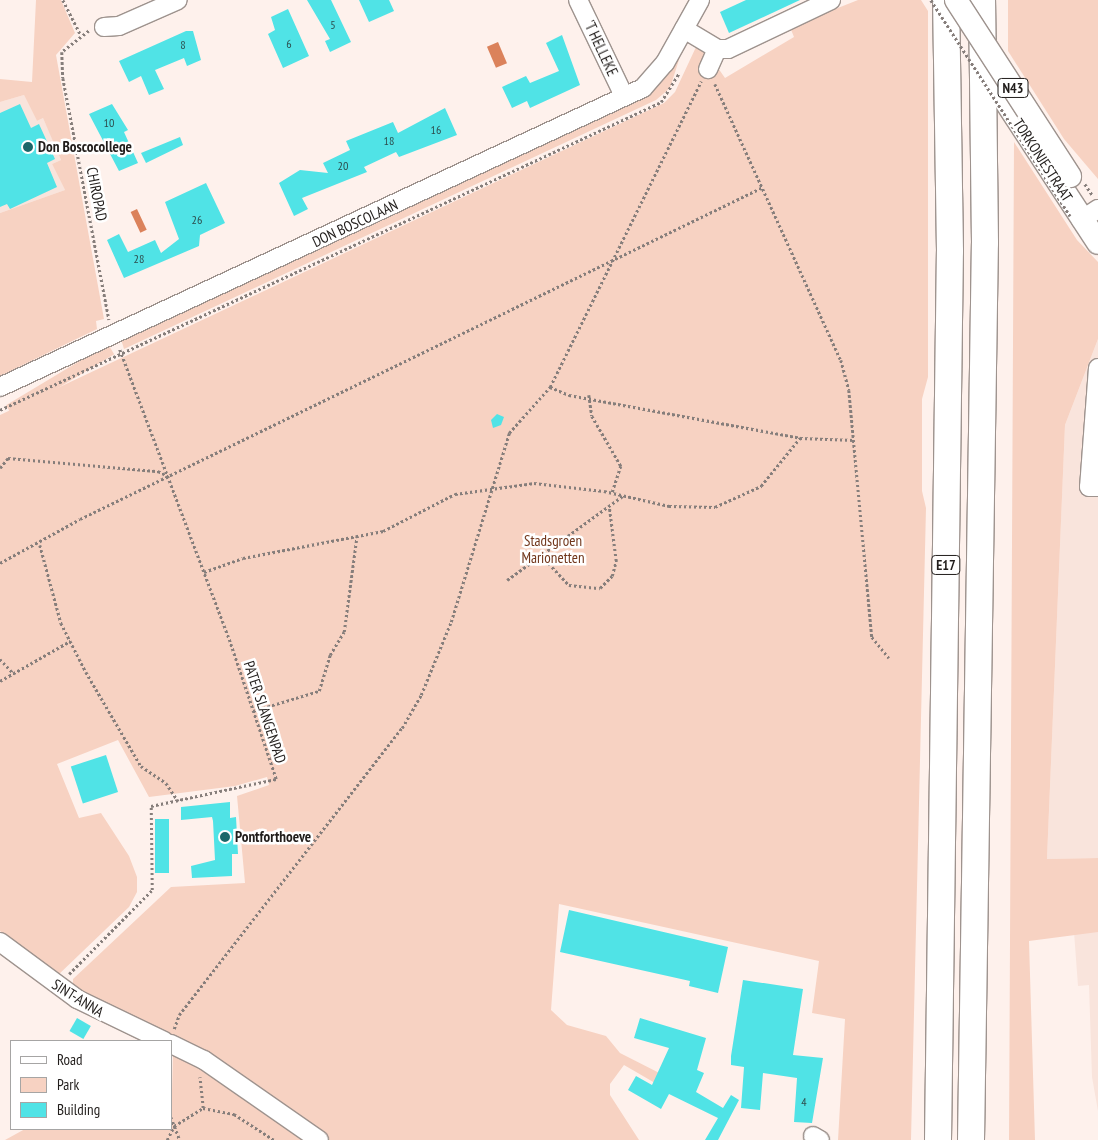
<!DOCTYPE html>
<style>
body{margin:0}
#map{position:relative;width:1098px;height:1140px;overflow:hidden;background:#fef1ec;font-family:"PT Sans Narrow",sans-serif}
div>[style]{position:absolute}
.built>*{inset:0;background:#f9e4dc}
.green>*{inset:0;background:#f7d2c2;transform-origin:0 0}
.water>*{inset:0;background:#db825b;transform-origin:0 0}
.building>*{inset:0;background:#50e3e6;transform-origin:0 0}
.path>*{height:2.5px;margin-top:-1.25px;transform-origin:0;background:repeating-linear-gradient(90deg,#867e7b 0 2.5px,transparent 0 5px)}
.roads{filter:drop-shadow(1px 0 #9e938e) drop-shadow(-1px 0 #9e938e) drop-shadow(0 1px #9e938e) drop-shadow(0 -1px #9e938e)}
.minor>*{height:18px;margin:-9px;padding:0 9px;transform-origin:9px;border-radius:9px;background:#fff}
.major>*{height:22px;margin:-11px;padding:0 11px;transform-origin:11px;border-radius:11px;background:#fff}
.highway>*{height:26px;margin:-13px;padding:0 13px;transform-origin:13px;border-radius:13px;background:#fff}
.path-bridge>*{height:2.5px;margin-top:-1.25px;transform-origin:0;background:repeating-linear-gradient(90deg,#867e7b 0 2.5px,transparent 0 5px)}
.bridges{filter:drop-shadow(1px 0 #9e938e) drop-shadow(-1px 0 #9e938e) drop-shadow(0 1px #9e938e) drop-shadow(0 -1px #9e938e)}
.major-bridge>*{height:22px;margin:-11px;padding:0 11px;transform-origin:11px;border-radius:11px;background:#fff}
.dots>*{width:14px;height:14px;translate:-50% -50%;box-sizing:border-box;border:2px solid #fff;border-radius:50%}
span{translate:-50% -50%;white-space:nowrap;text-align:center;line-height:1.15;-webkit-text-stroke:5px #fff;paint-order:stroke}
.number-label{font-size:12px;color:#2d4e4e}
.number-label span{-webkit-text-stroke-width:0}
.shield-label span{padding:1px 4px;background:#fff;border:1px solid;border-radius:4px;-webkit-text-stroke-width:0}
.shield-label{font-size:14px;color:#211d1b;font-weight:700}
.street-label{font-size:15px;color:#211d1b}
.poi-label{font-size:15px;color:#211d1b;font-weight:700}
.left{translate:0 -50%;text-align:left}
.park-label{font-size:15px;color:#71371c}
.legend{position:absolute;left:10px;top:1040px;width:162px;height:90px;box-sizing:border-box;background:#fff;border:1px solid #a6a5a4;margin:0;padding:6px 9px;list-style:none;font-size:15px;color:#211d1b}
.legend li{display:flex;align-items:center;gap:10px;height:25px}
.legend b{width:25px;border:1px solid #a6a5a4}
</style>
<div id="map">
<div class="built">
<div style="clip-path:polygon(24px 95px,37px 121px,43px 118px,50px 133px,61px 160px,52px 164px,65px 190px,0 213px,0 102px)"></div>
<div style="clip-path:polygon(1098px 339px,1098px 858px,1047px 859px,1065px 425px)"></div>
<div style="clip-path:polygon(1074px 932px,1098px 932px,1098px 1111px,1092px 1077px,1089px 985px,1078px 986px)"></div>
</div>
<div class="green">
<div style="clip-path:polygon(36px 0,61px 0,75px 33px,56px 55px,104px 319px,96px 321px,97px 329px,0 376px,0 213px,65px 190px,52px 164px,61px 160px,43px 118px,37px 121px,24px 95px,0 102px,0 79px,32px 82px)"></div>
<div style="clip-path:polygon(858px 0,921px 0,928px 11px,928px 377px,922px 399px,922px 491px,926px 508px,911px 1140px,838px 1140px,845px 1019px,812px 1013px,819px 961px,559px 904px,551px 1010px,567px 1025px,606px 1036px,620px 1053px,679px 1083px,674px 1094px,624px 1065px,610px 1084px,610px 1095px,639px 1140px,5px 1140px,25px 1129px,171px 1129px,173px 1054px,98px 1005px,73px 986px,73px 979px,171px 887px,245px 883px,237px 796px,269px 785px,267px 777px,235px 786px,149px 797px,118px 740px,57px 764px,79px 818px,101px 813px,129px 856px,137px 877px,137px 892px,129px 907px,56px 977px,0 931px,0 415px,664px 103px,675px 92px,696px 47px,709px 55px,725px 78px,794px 37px,790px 27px)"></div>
<div style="clip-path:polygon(1008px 0,1098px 0,1098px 179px,1064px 139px,1008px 51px)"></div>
<div style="clip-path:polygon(684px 44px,670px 88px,656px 100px,124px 349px,121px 339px,656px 88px)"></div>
<div style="clip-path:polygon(1014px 142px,1077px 240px,1098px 262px,1098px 339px,1065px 425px,1047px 859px,1098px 858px,1098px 932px,1029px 941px,1035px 1140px,1009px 1140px)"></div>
<div style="left:108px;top:344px;width:12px;height:119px;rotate:59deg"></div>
</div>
<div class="water">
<div style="left:498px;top:42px;width:23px;height:12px;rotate:67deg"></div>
<div style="left:137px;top:209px;width:23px;height:7px;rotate:65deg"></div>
</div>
<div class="building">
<div style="clip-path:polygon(307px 0,331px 0,351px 42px,330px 52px,325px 41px,330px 39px)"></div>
<div style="clip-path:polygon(359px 0,389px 0,394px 11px,369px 22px)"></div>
<div style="clip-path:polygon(746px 0,800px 0,729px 33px,720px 12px)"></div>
<div style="clip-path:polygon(288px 9px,309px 56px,283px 68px,268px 34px,275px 30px,271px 17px)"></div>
<div style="clip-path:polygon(186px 31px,193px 31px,201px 60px,187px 66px,184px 58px,155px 70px,164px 89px,149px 95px,141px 76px,129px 82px,119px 61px)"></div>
<div style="clip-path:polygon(562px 35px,580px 85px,530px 108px,527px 101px,512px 108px,502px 87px,526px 76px,530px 83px,559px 71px,546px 43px)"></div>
<div style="clip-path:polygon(20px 104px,31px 128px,39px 124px,55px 159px,47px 163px,57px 187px,10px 209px,7px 204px,0 207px,0 113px)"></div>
<div style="clip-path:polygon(112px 104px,128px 130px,124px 132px,138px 163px,119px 171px,89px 114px)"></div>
<div style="clip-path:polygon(445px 108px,457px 135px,399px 157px,396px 152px,364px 167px,367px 172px,302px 198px,308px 209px,294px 216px,279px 183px,300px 170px,328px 173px,323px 163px,350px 150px,346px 141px,393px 122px,398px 133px)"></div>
<div style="clip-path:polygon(180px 137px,183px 145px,146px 163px,141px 153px)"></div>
<div style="clip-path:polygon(206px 183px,225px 223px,200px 235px,199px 246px,124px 278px,107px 240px,119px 234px,128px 252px,155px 240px,161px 253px,179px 239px,165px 202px)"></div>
<div style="clip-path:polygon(497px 414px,504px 417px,501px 425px,493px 428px,491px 420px)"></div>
<div style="left:106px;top:755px;width:39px;height:37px;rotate:72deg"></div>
<div style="clip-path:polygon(230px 802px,230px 818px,236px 817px,238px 854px,232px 854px,232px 876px,192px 878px,191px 866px,215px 860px,213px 821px,212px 817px,181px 820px,181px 807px)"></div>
<div style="left:155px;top:819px;width:14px;height:54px"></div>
<div style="clip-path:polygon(569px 910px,728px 947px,718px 993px,689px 986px,690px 981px,560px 952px)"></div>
<div style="clip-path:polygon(743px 980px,803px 989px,793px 1055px,823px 1058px,812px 1123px,794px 1122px,797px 1078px,763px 1073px,760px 1110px,741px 1108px,744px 1067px,731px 1065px,731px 1056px)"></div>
<div style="left:77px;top:1018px;width:16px;height:15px;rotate:30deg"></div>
<div style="clip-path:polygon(640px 1018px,706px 1038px,697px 1070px,704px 1073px,696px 1092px,723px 1108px,731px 1095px,739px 1100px,718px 1140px,705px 1140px,718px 1118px,669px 1094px,661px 1109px,628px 1090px,636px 1076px,652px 1085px,669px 1048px,634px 1038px)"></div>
</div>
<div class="path">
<div style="left:63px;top:0;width:38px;rotate:63deg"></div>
<div style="left:89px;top:31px;width:34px;rotate:142deg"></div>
<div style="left:62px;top:52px;width:26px;rotate:88deg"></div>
<div style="left:63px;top:78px;width:246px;rotate:79.2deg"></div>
<div style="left:715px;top:84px;width:303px;rotate:65.5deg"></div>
<div style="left:841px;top:360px;width:31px;rotate:75deg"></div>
<div style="left:849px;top:390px;width:248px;rotate:84.7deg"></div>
<div style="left:872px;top:637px;width:27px;rotate:51deg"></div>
<div style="left:1085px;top:184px;width:14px;rotate:56deg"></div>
<div style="left:550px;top:387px;width:21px;rotate:23deg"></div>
<div style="left:569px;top:395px;width:235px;rotate:10.5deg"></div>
<div style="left:589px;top:395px;width:21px;rotate:82deg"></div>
<div style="left:592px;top:416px;width:58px;rotate:59.9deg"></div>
<div style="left:621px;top:466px;width:28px;rotate:108deg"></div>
<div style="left:0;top:410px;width:729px;rotate:-24.98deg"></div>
<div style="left:661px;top:102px;width:34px;rotate:-58deg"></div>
<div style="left:0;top:468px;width:13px;rotate:-51deg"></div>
<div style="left:8px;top:458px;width:151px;rotate:5deg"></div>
<div style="left:158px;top:471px;width:11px;rotate:27deg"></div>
<div style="left:40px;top:545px;width:81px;rotate:74.9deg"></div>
<div style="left:61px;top:623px;width:55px;rotate:63deg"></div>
<div style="left:86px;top:672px;width:109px;rotate:59.7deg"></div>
<div style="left:141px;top:766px;width:30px;rotate:34deg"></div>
<div style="left:166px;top:783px;width:22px;rotate:56deg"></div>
<div style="left:542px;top:556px;width:40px;rotate:47deg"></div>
<div style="left:569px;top:585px;width:31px;rotate:6deg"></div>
<div style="left:600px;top:588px;width:17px;rotate:-45deg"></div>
<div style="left:612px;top:576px;width:16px;rotate:-75deg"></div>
<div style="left:616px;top:561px;width:55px;rotate:-97.3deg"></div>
<div style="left:0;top:563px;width:91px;rotate:-28.8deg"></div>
<div style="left:80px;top:519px;width:759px;rotate:-25.92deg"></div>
<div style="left:204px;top:572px;width:41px;rotate:-19.7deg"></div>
<div style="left:243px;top:558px;width:143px;rotate:-10.9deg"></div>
<div style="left:383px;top:531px;width:81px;rotate:-27.2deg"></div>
<div style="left:455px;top:494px;width:80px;rotate:-7.9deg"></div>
<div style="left:534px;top:483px;width:70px;rotate:6.5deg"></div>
<div style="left:604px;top:491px;width:67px;rotate:13deg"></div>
<div style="left:669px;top:506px;width:46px;rotate:1.2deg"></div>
<div style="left:715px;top:507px;width:51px;rotate:-24.5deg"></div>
<div style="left:761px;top:486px;width:62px;rotate:-50.9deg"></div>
<div style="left:800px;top:438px;width:54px;rotate:2.1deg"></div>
<div style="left:507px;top:580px;width:145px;rotate:-36deg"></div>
<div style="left:0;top:659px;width:19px;rotate:47deg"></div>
<div style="left:0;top:681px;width:81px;rotate:-29.7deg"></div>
<div style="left:253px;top:711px;width:69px;rotate:-16.9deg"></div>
<div style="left:319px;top:691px;width:38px;rotate:-73deg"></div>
<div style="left:330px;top:655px;width:27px;rotate:-59deg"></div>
<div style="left:344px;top:632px;width:99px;rotate:-82.4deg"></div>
<div style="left:69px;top:974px;width:118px;rotate:-45.3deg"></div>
<div style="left:152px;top:890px;width:84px;rotate:-90.7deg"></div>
<div style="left:151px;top:806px;width:128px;rotate:-12.2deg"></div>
<div style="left:276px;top:779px;width:145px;rotate:-108.6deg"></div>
<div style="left:230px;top:642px;width:314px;rotate:-110.7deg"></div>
<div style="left:174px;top:1029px;width:15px;rotate:-70deg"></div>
<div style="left:179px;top:1015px;width:363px;rotate:-52.2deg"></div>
<div style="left:402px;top:728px;width:38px;rotate:-60deg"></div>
<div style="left:421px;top:695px;width:79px;rotate:-67.7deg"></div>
<div style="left:451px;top:622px;width:198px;rotate:-72.9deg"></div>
<div style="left:509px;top:433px;width:62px;rotate:-48.3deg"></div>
<div style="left:550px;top:387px;width:341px;rotate:-63.7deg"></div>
<div style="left:203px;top:1108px;width:32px;rotate:11deg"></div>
<div style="left:234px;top:1114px;width:48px;rotate:33deg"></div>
<div style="left:171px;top:1117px;width:25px;rotate:69deg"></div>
<div style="left:167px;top:1140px;width:16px;rotate:-63deg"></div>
<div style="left:174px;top:1126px;width:34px;rotate:-32deg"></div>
<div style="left:203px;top:1108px;width:31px;rotate:-96deg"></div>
</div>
<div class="roads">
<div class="minor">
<div style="left:578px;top:0;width:106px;rotate:64.4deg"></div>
<div style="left:104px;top:27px;width:15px;rotate:-4deg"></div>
<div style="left:119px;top:26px;width:64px;rotate:-23.8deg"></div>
<div style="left:684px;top:29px;width:39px;rotate:31deg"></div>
<div style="left:717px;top:49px;width:22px;rotate:114deg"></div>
<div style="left:717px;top:49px;width:11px"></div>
<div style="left:728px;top:49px;width:114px;rotate:-25.4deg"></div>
<div style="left:1081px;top:220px;width:20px;rotate:-33deg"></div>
<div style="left:1098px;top:368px;width:119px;rotate:94.3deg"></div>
<div style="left:1089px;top:487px;width:9px"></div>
<div style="left:0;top:387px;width:709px;rotate:-24.94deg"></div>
<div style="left:643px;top:88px;width:33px;rotate:-49deg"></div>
<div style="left:665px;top:63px;width:72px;rotate:-60.9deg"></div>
<div style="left:0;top:942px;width:96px;rotate:36.5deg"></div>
<div style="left:77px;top:999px;width:97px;rotate:25.8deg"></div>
<div style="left:171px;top:1044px;width:37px;rotate:26deg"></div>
<div style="left:204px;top:1060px;width:140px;rotate:34.8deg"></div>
<div style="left:813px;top:1136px;width:8px;rotate:30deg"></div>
</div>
<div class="major">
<div style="left:1000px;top:93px;width:179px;rotate:56.8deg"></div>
</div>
<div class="highway">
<div style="left:938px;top:1140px;width:889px;rotate:-89.23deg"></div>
<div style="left:950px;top:251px;width:251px;rotate:-90.9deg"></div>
<div style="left:971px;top:1140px;width:897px;rotate:-89.11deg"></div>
<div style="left:985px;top:243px;width:243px;rotate:-90.7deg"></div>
</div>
</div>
<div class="path-bridge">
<div style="left:931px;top:0;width:257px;rotate:57.2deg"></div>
</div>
<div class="bridges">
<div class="major-bridge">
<div style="left:956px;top:0;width:210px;rotate:57.1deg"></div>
</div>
</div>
<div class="dots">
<div style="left:28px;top:147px;background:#1a6769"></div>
<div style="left:225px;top:837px;background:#1a6769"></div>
</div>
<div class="number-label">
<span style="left:333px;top:25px">5</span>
<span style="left:289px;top:44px">6</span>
<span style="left:183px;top:45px">8</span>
<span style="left:109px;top:123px">10</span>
<span style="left:436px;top:130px">16</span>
<span style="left:389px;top:141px">18</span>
<span style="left:343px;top:166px">20</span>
<span style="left:197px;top:220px">26</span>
<span style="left:139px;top:259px">28</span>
<span style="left:804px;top:1102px">4</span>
</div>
<div class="shield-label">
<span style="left:1013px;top:88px">N43</span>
<span style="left:946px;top:565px">E17</span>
</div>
<div class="street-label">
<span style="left:601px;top:48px;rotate:65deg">'T HELLEKE</span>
<span style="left:1043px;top:160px;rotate:57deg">TORKONJESTRAAT</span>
<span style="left:97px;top:194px;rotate:79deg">CHIROPAD</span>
<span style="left:355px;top:223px;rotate:-25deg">DON BOSCOLAAN</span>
<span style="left:265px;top:712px;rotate:72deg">PATER SLANGENPAD</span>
<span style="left:78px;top:998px;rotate:32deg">SINT-ANNA</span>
</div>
<div class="poi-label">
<span class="left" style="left:38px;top:147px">Don Boscocollege</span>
<span class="left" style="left:235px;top:837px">Pontforthoeve</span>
</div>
<div class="park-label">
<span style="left:553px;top:549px">Stadsgroen<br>Marionetten</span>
</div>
<ul class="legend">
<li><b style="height:6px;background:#fff"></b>Road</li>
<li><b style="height:14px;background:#f7d2c2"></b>Park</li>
<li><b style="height:14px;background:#50e3e6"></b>Building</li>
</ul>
</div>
